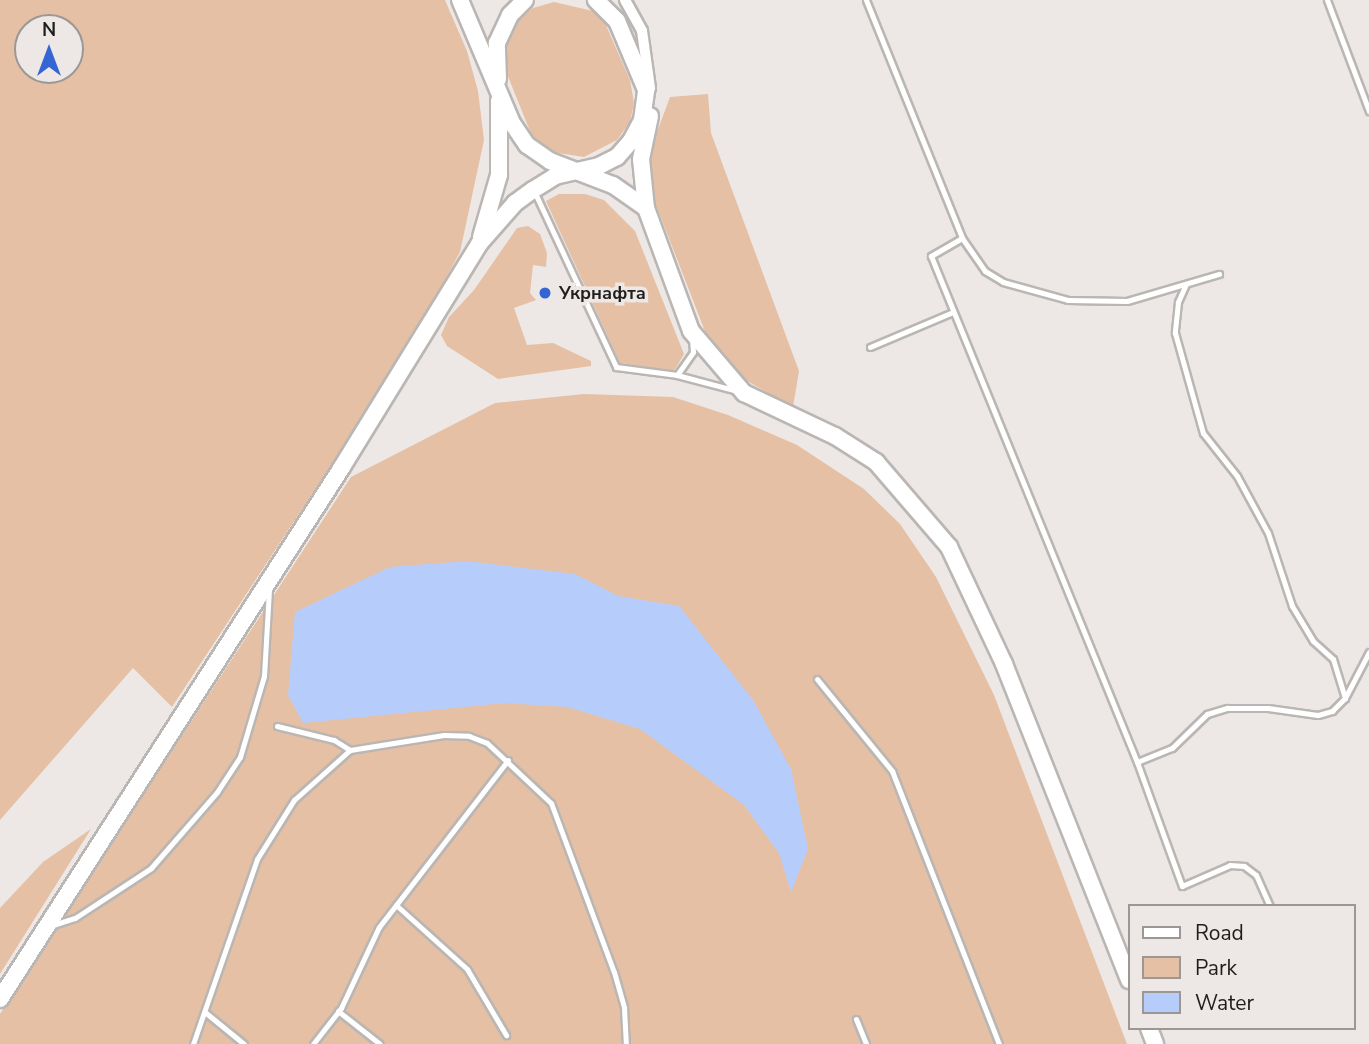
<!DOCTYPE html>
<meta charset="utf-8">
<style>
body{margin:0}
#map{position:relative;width:1369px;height:1044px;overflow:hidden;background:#ede8e5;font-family:"Nunito Sans",sans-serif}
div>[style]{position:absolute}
.green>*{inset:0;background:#e5c0a5}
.water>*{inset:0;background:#b6cdfc}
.roads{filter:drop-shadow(2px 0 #bab6b3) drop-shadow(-2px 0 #bab6b3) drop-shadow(0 2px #bab6b3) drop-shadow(0 -2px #bab6b3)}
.lane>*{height:5px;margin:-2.5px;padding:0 2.5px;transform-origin:2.5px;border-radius:2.5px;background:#fff}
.street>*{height:10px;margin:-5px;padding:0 5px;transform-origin:5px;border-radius:5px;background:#fff}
.secondary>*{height:16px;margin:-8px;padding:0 8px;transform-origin:8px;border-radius:8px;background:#fff}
.dots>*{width:19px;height:19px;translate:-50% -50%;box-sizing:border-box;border:4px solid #ede8e5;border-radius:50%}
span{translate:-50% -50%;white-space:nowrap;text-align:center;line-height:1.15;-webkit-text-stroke:7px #ede8e5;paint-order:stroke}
.poi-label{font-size:18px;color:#1f1e1d;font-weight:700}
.left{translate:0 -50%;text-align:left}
.legend{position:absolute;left:1128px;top:904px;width:228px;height:126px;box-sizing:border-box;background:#ede8e5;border:2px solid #9b9795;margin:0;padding:9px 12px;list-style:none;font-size:21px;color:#1f1e1d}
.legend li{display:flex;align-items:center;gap:14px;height:35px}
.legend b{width:35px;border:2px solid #9b9795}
.north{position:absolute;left:14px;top:14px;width:70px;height:70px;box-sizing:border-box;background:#ede8e5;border:2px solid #9b9795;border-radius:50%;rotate:0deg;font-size:19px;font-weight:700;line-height:28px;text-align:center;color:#1f1e1d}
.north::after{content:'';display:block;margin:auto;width:24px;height:32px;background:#3565d4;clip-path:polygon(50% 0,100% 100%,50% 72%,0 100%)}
</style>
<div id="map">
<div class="green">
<div style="clip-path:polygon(evenodd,0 0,445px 0,467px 51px,478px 91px,484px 140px,460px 252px,410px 345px,172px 707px,133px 668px,0 820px,0 0,28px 28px,70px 28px,70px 70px,28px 70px,28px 28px)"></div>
<div style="clip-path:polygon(554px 2px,593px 11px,605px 23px,630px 80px,634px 103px,630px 122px,617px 140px,584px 157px,552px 152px,532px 136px,503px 64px,502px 52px,512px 26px,533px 8px)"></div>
<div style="clip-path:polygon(708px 94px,711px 133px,799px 371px,793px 407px,740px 377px,708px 339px,646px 179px,646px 162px,670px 97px)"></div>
<div style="clip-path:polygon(559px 194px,585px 194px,604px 200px,635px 231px,684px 354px,674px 371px,620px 363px,546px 201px)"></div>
<div style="clip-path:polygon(528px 226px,540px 234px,547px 253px,546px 267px,533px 265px,530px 293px,536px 300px,514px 308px,527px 345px,553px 343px,591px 361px,591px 366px,498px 379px,447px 346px,441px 335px,449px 317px,474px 290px,517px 228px)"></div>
<div style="clip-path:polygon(584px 394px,673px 397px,728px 415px,797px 445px,864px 489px,900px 524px,936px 577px,994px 695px,1127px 1044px,0 1044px,0 1014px,351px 477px,495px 403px)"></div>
<div style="clip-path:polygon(91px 829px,0 974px,0 908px,43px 862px)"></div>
</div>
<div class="water">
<div style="clip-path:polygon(467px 561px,575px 574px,618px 596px,679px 606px,753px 700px,791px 769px,808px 849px,791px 892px,779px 853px,744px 805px,640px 729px,567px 707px,504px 703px,303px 723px,288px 695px,295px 612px,390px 567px)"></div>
</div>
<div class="roads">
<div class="lane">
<div style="left:866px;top:0;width:257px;rotate:68deg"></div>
<div style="left:962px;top:238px;width:36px;rotate:150deg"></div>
<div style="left:931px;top:256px;width:546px;rotate:67.85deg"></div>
<div style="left:1137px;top:762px;width:38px;rotate:-22deg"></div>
<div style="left:1172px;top:748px;width:49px;rotate:-44.2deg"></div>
<div style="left:1207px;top:714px;width:21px;rotate:-17deg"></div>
<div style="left:1227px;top:708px;width:41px"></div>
<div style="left:1268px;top:708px;width:50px;rotate:8deg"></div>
<div style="left:1318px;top:715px;width:15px;rotate:-16deg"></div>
<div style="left:1332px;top:711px;width:18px;rotate:-45deg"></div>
<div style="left:1345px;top:698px;width:52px;rotate:-62.4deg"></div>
<div style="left:1327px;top:0;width:119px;rotate:69.3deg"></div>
<div style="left:535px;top:193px;width:192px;rotate:65deg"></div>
<div style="left:616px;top:367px;width:62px;rotate:7.5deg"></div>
<div style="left:677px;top:375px;width:62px;rotate:14.9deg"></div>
<div style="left:962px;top:238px;width:40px;rotate:55.1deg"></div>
<div style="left:985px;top:271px;width:21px;rotate:31deg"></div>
<div style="left:1003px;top:282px;width:67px;rotate:15.5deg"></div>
<div style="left:1068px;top:300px;width:59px;rotate:1deg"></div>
<div style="left:1127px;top:301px;width:96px;rotate:-16.4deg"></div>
<div style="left:1186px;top:284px;width:20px;rotate:114deg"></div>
<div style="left:1178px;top:302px;width:31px;rotate:96deg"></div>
<div style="left:1175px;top:333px;width:104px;rotate:74.4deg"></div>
<div style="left:1203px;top:433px;width:55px;rotate:51.7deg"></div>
<div style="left:1237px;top:476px;width:65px;rotate:61.5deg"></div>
<div style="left:1268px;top:533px;width:77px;rotate:71.8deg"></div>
<div style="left:1292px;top:606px;width:41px;rotate:59deg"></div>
<div style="left:1313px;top:641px;width:27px;rotate:42deg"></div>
<div style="left:1333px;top:659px;width:41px;rotate:72.9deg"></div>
<div style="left:870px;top:347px;width:90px;rotate:-22.9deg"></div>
<div style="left:677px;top:375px;width:28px;rotate:-55deg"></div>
<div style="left:693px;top:352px;width:14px;rotate:-94deg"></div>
<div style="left:817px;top:679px;width:119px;rotate:50.8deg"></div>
<div style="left:892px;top:771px;width:293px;rotate:68.6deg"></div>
<div style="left:277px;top:726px;width:59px;rotate:13.8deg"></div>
<div style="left:334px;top:740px;width:19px;rotate:32deg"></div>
<div style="left:1137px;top:762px;width:132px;rotate:70.1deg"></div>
<div style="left:1182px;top:886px;width:52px;rotate:-23.6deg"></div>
<div style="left:1230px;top:865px;width:14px;rotate:4deg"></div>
<div style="left:1244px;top:866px;width:15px;rotate:37deg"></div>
<div style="left:1256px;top:875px;width:34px;rotate:66deg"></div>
<div style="left:396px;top:905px;width:96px;rotate:42deg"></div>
<div style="left:467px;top:969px;width:77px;rotate:59.4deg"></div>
<div style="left:53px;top:925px;width:23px;rotate:-18deg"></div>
<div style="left:75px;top:918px;width:91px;rotate:-33.3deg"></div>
<div style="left:151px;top:868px;width:101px;rotate:-49deg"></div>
<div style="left:217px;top:792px;width:42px;rotate:-56.7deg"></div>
<div style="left:240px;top:757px;width:84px;rotate:-73.5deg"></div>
<div style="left:264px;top:676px;width:86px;rotate:-86.7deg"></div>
<div style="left:338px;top:1011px;width:53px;rotate:38.2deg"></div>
<div style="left:206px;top:1013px;width:49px;rotate:39.2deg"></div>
<div style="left:856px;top:1019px;width:27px;rotate:68deg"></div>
<div style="left:193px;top:1044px;width:196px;rotate:-70.9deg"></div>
<div style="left:257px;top:859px;width:70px;rotate:-57.9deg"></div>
<div style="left:294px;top:800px;width:75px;rotate:-41.8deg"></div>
<div style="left:350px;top:750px;width:95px;rotate:-9.1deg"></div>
<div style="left:444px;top:735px;width:25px;rotate:2deg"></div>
<div style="left:469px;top:736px;width:19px;rotate:21deg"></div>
<div style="left:487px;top:743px;width:88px;rotate:43.2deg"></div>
<div style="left:551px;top:803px;width:180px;rotate:69.6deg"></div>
<div style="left:614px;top:972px;width:37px;rotate:74deg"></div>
<div style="left:624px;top:1008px;width:36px;rotate:87deg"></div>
<div style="left:313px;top:1044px;width:46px;rotate:-52.1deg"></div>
<div style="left:341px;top:1008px;width:89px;rotate:-64.9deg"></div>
<div style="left:379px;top:927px;width:211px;rotate:-52.3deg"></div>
</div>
<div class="street">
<div style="left:625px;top:0;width:35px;rotate:61deg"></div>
<div style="left:642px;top:31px;width:58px;rotate:82deg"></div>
</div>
<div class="secondary">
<div style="left:460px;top:0;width:134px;rotate:67.1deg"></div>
<div style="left:512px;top:123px;width:27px;rotate:56deg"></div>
<div style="left:527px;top:145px;width:28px;rotate:35deg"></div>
<div style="left:550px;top:161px;width:67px;rotate:20.9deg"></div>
<div style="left:613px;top:185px;width:40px;rotate:34.9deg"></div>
<div style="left:498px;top:79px;width:36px;rotate:-92deg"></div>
<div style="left:497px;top:43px;width:31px;rotate:-65deg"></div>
<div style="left:510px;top:15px;width:21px;rotate:-45deg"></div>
<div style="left:650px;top:116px;width:44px;rotate:101.8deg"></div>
<div style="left:641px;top:159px;width:49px;rotate:84.2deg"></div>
<div style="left:646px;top:208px;width:131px;rotate:69.9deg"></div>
<div style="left:691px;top:331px;width:82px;rotate:49.5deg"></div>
<div style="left:744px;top:393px;width:101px;rotate:25.3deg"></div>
<div style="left:835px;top:436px;width:49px;rotate:32.4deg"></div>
<div style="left:876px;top:462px;width:112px;rotate:49.3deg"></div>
<div style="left:949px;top:547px;width:129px;rotate:64.8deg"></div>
<div style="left:1004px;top:664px;width:340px;rotate:68.4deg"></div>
<div style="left:481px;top:237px;width:65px;rotate:-73.8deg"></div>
<div style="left:499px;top:175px;width:74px;rotate:-90deg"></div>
<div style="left:0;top:999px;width:632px;rotate:-57.26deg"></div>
<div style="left:342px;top:467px;width:262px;rotate:-58.4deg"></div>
<div style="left:479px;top:244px;width:55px;rotate:-48.7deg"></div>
<div style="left:515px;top:203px;width:22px;rotate:-36deg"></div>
<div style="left:533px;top:190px;width:26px;rotate:-32deg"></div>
<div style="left:555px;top:176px;width:45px;rotate:-12.8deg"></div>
<div style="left:599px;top:166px;width:20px;rotate:-27deg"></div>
<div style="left:617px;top:157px;width:21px;rotate:-49deg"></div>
<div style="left:631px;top:141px;width:24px;rotate:-62deg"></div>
<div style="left:642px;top:120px;width:30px;rotate:-82deg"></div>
<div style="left:646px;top:90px;width:75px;rotate:-112.8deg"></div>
<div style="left:617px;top:21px;width:30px;rotate:-135deg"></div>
<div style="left:1149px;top:1028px;width:17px;rotate:69deg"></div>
</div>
</div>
<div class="dots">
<div style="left:545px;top:293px;background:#3565d4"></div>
</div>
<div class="poi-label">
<span class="left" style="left:559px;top:293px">Укрнафта</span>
</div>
<ul class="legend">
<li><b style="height:9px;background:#fff"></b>Road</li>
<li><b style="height:19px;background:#e5c0a5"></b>Park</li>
<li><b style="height:19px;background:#b6cdfc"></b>Water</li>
</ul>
<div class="north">N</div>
</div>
